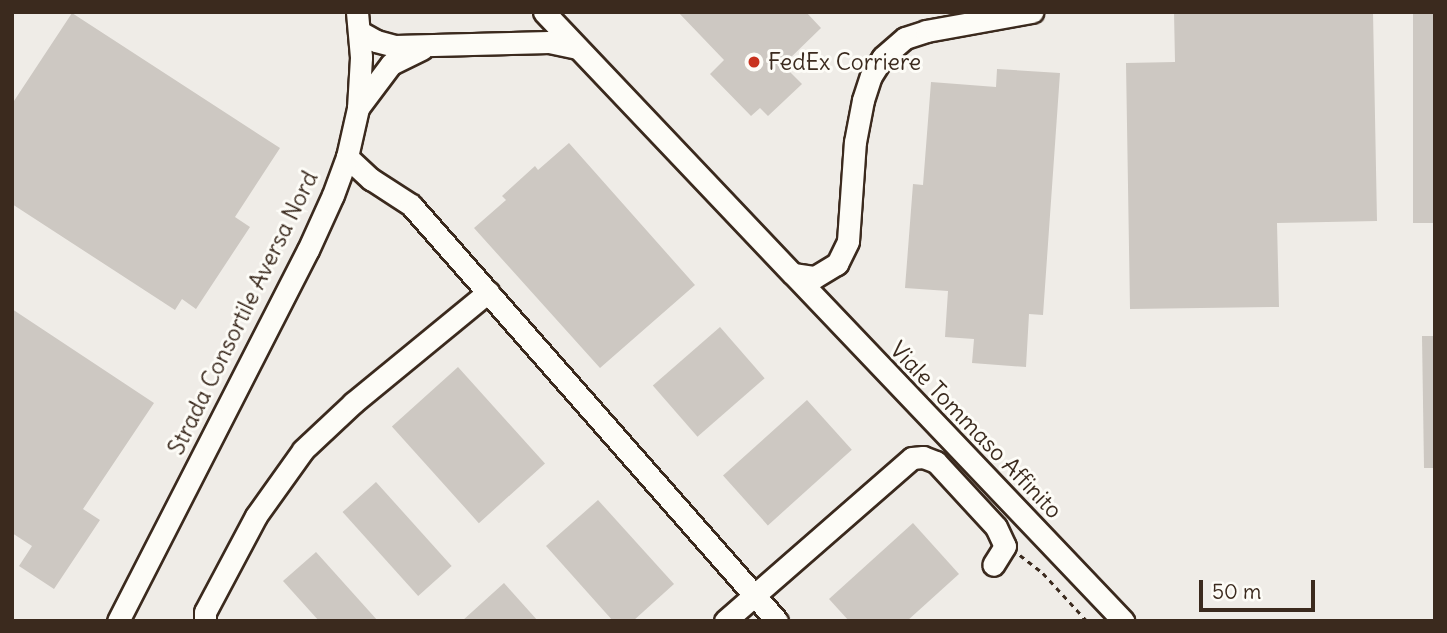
<!DOCTYPE html>
<style>
body{margin:0}
#map{position:relative;width:1447px;height:633px;overflow:hidden;background:#fdfcf7;font-family:Delius,sans-serif}
div>[style]{position:absolute}
.built>*{inset:0;background:#efece7;transform-origin:0 0}
.building>*{inset:0;background:#cdc8c2;transform-origin:0 0}
.path>*{height:2.5px;margin-top:-1.25px;transform-origin:0;background:repeating-linear-gradient(90deg,#3b2a1e 0 5px,transparent 0 10px)}
.roads{filter:drop-shadow(2px 0 #3b2a1e) drop-shadow(-2px 0 #3b2a1e) drop-shadow(0 2px #3b2a1e) drop-shadow(0 -2px #3b2a1e)}
.minor>*{height:21px;margin:-10.5px;padding:0 10.5px;transform-origin:10.5px;border-radius:10.5px;background:#fdfcf7}
.dots>*{width:19px;height:19px;translate:-50% -50%;box-sizing:border-box;border:4px solid #fdfcf7;border-radius:50%}
span{translate:-50% -50%;white-space:nowrap;text-align:center;line-height:1.15;-webkit-text-stroke:6px #fdfcf7;paint-order:stroke}
.poi-label{font-size:23px;color:#3b2a1e}
.left{translate:0 -50%;text-align:left}
.street-label{font-size:23px;color:#3b2a1e}
.frame{position:absolute;inset:0;border:14px solid #3b2a1e;pointer-events:none}
.scale{position:absolute;left:1199px;top:580px;width:116px;height:32px;box-sizing:border-box;border:4px solid #3b2a1e;border-top:0;padding-left:9px;font-size:21px;line-height:24px;white-space:nowrap;color:#3b2a1e;-webkit-text-stroke:5px #fdfcf7;paint-order:stroke}
</style>
<div id="map">
<div class="built">
<div style="left:12px;top:12px;width:1423px;height:609px"></div>
</div>
<div class="building">
<div style="clip-path:polygon(678px 12px,806px 12px,821px 28px,783px 65px,802px 84px,768px 116px,760px 108px,751px 116px,710px 74px,724px 60px)"></div>
<div style="clip-path:polygon(1174px 12px,1373px 12px,1377px 221px,1277px 223px,1279px 307px,1130px 309px,1126px 63px,1175px 62px)"></div>
<div style="left:1413px;top:12px;width:22px;height:211px"></div>
<div style="clip-path:polygon(72px 13px,280px 148px,235px 217px,250px 227px,196px 309px,182px 299px,175px 310px,12px 204px,12px 104px)"></div>
<div style="clip-path:polygon(997px 69px,1060px 73px,1043px 315px,1029px 314px,1026px 367px,972px 363px,974px 339px,945px 337px,948px 291px,905px 288px,913px 184px,923px 185px,931px 82px,996px 87px)"></div>
<div style="clip-path:polygon(569px 143px,695px 285px,600px 368px,474px 228px,506px 200px,502px 196px,535px 166px,538px 170px)"></div>
<div style="clip-path:polygon(12px 309px,154px 403px,83px 509px,100px 520px,54px 589px,19px 566px,32px 546px,12px 533px)"></div>
<div style="left:720px;top:327px;width:68px;height:89px;rotate:49deg"></div>
<div style="clip-path:polygon(1422px 336px,1435px 336px,1435px 468px,1424px 468px)"></div>
<div style="left:458px;top:367px;width:130px;height:89px;rotate:48deg"></div>
<div style="left:807px;top:400px;width:67px;height:113px;rotate:48deg"></div>
<div style="left:376px;top:482px;width:113px;height:45px;rotate:48deg"></div>
<div style="clip-path:polygon(598px 500px,674px 584px,633px 621px,613px 621px,546px 546px)"></div>
<div style="clip-path:polygon(913px 523px,959px 574px,907px 621px,849px 621px,829px 599px)"></div>
<div style="clip-path:polygon(316px 552px,378px 621px,319px 621px,283px 581px)"></div>
<div style="clip-path:polygon(504px 583px,538px 621px,462px 621px)"></div>
</div>
<div class="path">
<div style="left:1020px;top:555px;width:29px;rotate:38deg"></div>
<div style="left:1043px;top:573px;width:65px;rotate:47.5deg"></div>
</div>
<div class="roads">
<div class="minor">
<div style="left:544px;top:12px;width:361px;rotate:46.5deg"></div>
<div style="left:793px;top:274px;width:22px;rotate:8deg"></div>
<div style="left:815px;top:277px;width:26px;rotate:-31deg"></div>
<div style="left:837px;top:264px;width:25px;rotate:-64deg"></div>
<div style="left:848px;top:241px;width:99px;rotate:-86deg"></div>
<div style="left:855px;top:142px;width:43px;rotate:-79.2deg"></div>
<div style="left:863px;top:100px;width:25px;rotate:-72deg"></div>
<div style="left:871px;top:76px;width:22px;rotate:-58deg"></div>
<div style="left:883px;top:57px;width:29px;rotate:-41deg"></div>
<div style="left:905px;top:38px;width:22px;rotate:-18deg"></div>
<div style="left:926px;top:31px;width:108px;rotate:-10.2deg"></div>
<div style="left:360px;top:32px;width:18px;rotate:29deg"></div>
<div style="left:376px;top:41px;width:20px;rotate:15deg"></div>
<div style="left:395px;top:46px;width:154px;rotate:-1.5deg"></div>
<div style="left:549px;top:42px;width:29px;rotate:12deg"></div>
<div style="left:358px;top:108px;width:55px;rotate:-53.1deg"></div>
<div style="left:391px;top:64px;width:34px;rotate:-26deg"></div>
<div style="left:347px;top:157px;width:33px;rotate:43deg"></div>
<div style="left:371px;top:179px;width:48px;rotate:33deg"></div>
<div style="left:411px;top:205px;width:554px;rotate:48.66deg"></div>
<div style="left:793px;top:274px;width:479px;rotate:46.4deg"></div>
<div style="left:118px;top:621px;width:417px;rotate:-62.9deg"></div>
<div style="left:308px;top:250px;width:60px;rotate:-65.6deg"></div>
<div style="left:333px;top:195px;width:40px;rotate:-69.8deg"></div>
<div style="left:347px;top:157px;width:50px;rotate:-77.3deg"></div>
<div style="left:358px;top:108px;width:51px;rotate:-86.6deg"></div>
<div style="left:361px;top:57px;width:45px;rotate:-95.1deg"></div>
<div style="left:205px;top:621px;width:9px;rotate:-90deg"></div>
<div style="left:205px;top:612px;width:109px;rotate:-62deg"></div>
<div style="left:256px;top:516px;width:81px;rotate:-54.5deg"></div>
<div style="left:303px;top:450px;width:69px;rotate:-43.2deg"></div>
<div style="left:353px;top:403px;width:175px;rotate:-39.4deg"></div>
<div style="left:725px;top:621px;width:248px;rotate:-41.1deg"></div>
<div style="left:912px;top:458px;width:11px;rotate:-5deg"></div>
<div style="left:923px;top:457px;width:14px;rotate:21deg"></div>
<div style="left:936px;top:462px;width:88px;rotate:47.3deg"></div>
<div style="left:996px;top:527px;width:21px;rotate:65deg"></div>
<div style="left:1005px;top:546px;width:22px;rotate:122deg"></div>
</div>
</div>
<div class="dots">
<div style="left:754px;top:62px;background:#c8321e"></div>
</div>
<div class="poi-label">
<span class="left" style="left:768px;top:62px">FedEx Corriere</span>
</div>
<div class="street-label">
<span style="left:243px;top:313px;rotate:-64deg">Strada Consortile Aversa Nord</span>
<span style="left:976px;top:430px;rotate:46deg">Viale Tommaso Affinito</span>
</div>
<div class="frame"></div>
<div class="scale">50 m</div>
</div>
